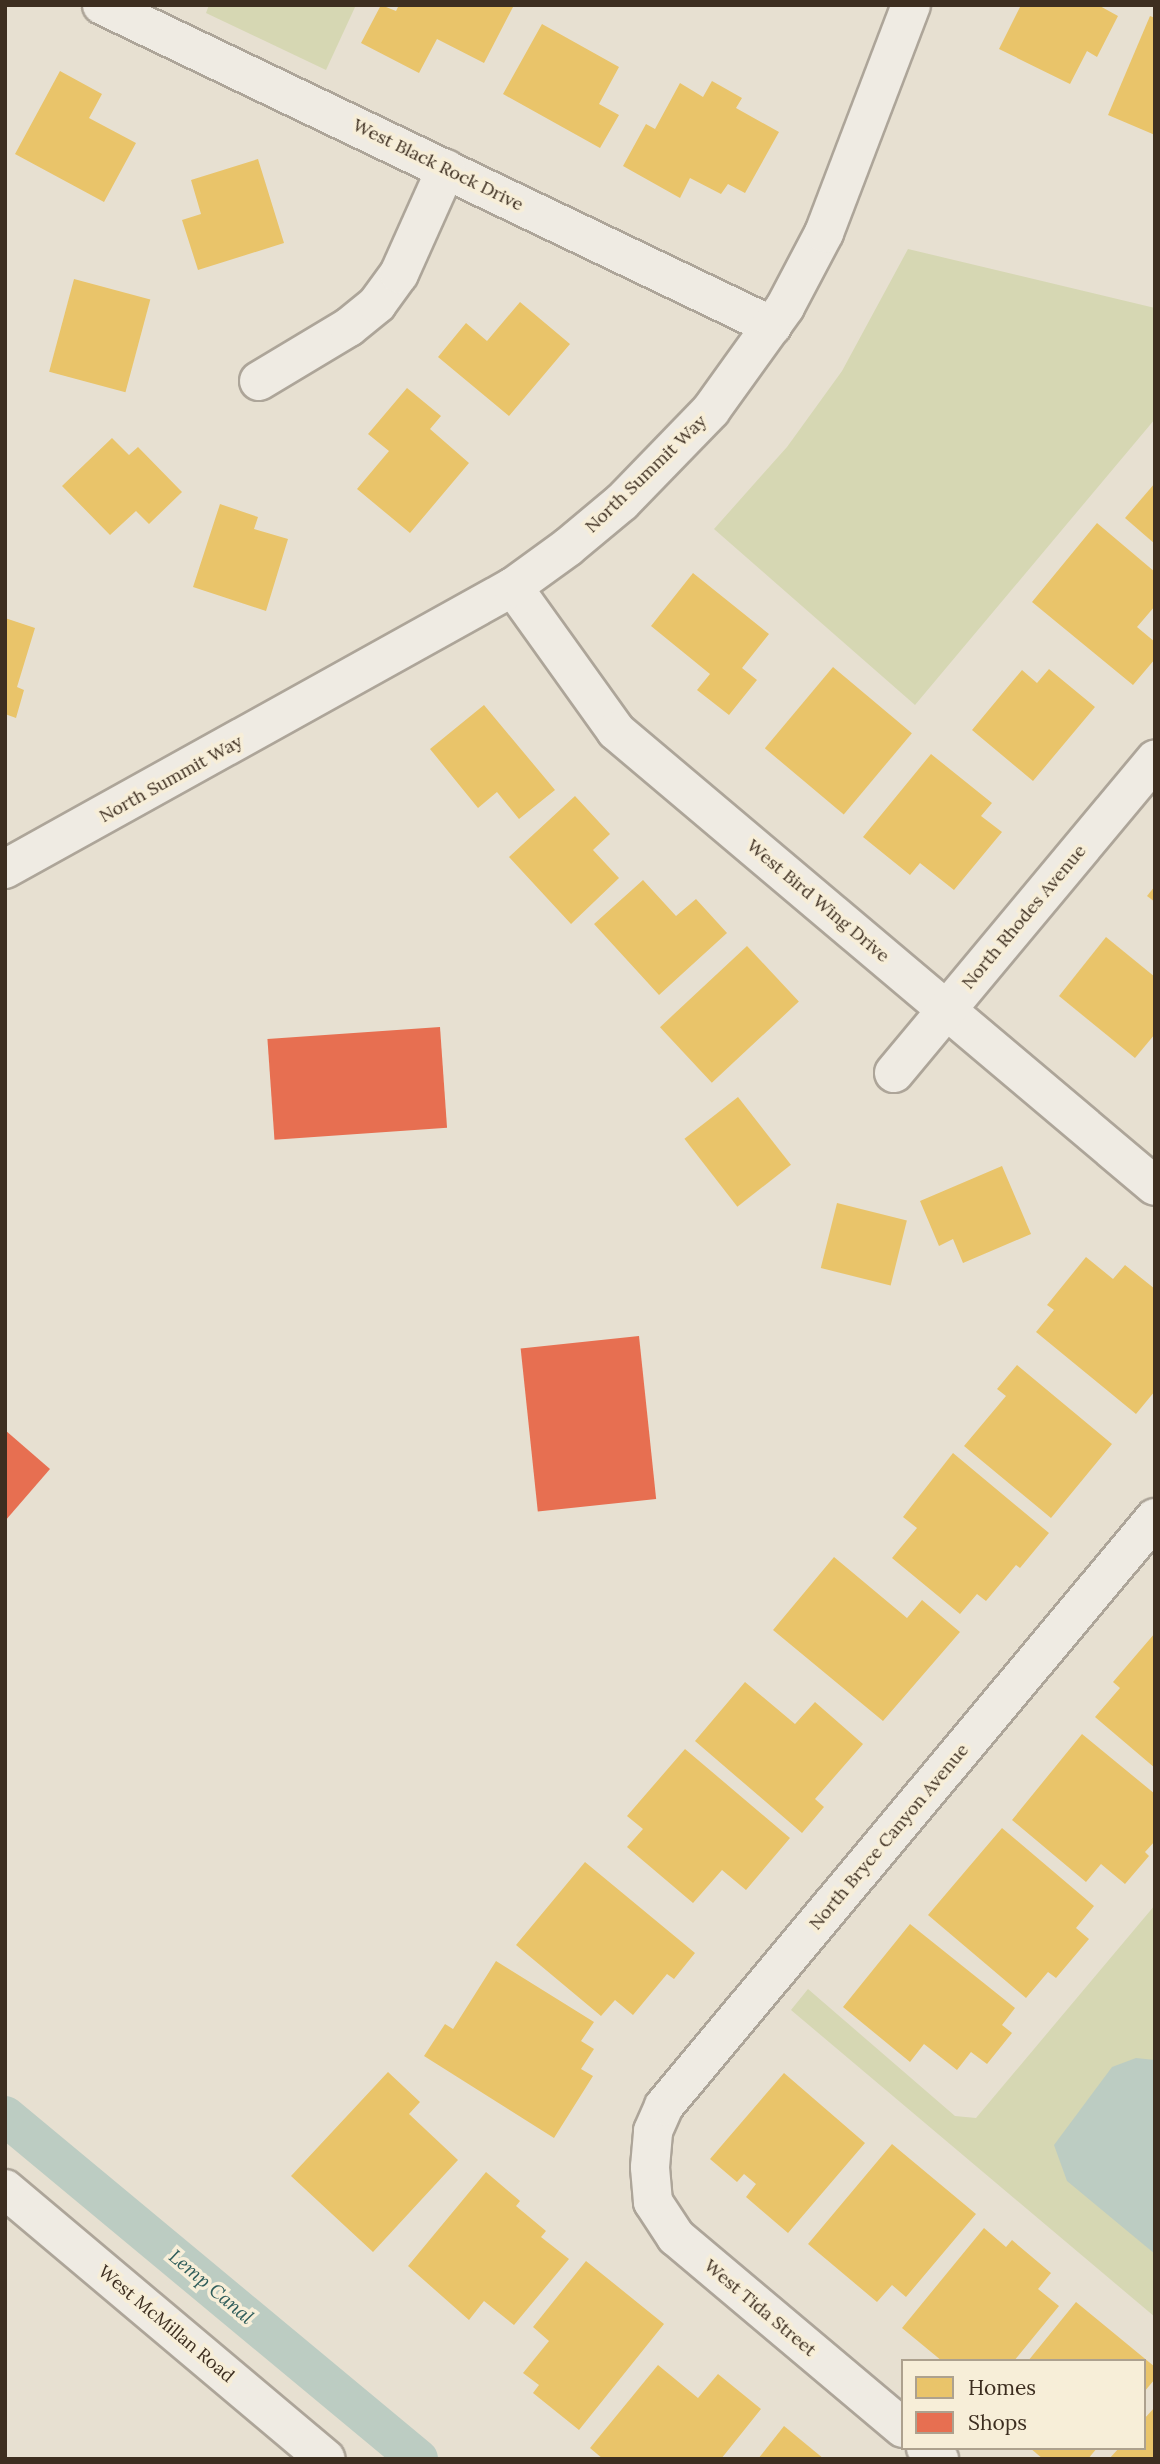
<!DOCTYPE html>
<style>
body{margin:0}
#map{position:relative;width:1160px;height:2464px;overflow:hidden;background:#e7e0d1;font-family:Lora,serif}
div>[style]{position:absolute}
.green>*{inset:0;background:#d6d7b3}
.water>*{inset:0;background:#bcccc2}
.homes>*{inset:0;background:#e9c46a;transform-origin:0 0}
.shops>*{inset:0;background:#e76f51;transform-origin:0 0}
.canal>*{height:40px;margin:-20px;padding:0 20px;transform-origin:20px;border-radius:20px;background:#bcccc2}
.roads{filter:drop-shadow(2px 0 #ada599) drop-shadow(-2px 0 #ada599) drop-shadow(0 2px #ada599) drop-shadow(0 -2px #ada599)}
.street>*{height:38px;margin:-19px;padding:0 19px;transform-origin:19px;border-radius:19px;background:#efebe3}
.secondary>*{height:38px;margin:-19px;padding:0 19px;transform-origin:19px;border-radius:19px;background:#efebe3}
span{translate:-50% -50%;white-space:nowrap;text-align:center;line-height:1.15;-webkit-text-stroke:7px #f7eed8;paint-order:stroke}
.street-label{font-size:18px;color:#3d2e20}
.water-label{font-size:19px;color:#2f5d5a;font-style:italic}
.frame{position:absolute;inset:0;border:7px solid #3d2e20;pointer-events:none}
.legend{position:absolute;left:901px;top:2359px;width:245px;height:91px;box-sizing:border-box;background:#f7eed8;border:2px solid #ada18e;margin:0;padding:9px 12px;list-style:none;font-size:21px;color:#3d2e20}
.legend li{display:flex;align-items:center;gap:14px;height:35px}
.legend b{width:35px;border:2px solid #ada18e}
</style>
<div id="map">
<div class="green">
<div style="clip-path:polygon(209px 5px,356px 5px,326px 70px,206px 13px)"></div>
<div style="clip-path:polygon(908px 249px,1155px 308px,1155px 419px,915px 705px,714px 529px,787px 447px,842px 371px)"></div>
<div style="clip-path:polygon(1155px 1905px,1155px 2317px,791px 2010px,808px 1989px,955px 2116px,976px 2118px)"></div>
</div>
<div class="water">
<div style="clip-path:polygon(1136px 2058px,1155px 2060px,1155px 2254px,1067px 2181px,1054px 2145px,1112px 2067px)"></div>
</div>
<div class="homes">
<div style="clip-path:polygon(381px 5px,396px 11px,399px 5px,513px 7px,484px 63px,437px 39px,419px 73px,361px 43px)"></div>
<div style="clip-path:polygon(1021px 5px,1098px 5px,1118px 16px,1097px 57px,1087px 51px,1070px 84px,999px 49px)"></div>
<div style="clip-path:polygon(1150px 16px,1155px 18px,1155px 135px,1108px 115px)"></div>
<div style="clip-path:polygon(542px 24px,619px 67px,599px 104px,619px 115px,600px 148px,503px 94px)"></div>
<div style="clip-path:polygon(60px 71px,102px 94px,89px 118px,136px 143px,104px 202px,15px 154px)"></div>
<div style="clip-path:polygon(712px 81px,742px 98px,736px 108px,779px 132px,745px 193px,728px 184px,721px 194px,690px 178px,680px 198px,623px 166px,646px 124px,655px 129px,680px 83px,703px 97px)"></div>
<div style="clip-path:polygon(258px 159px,284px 243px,198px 270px,182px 220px,201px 214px,191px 180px)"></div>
<div style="left:74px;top:279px;width:79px;height:96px;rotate:15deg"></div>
<div style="clip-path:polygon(520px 302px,570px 344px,509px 416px,438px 357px,466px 323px,487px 341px)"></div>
<div style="clip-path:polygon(407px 388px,441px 416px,430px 429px,469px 463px,410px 533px,357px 489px,389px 451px,368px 434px)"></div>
<div style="clip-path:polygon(112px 438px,129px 455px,138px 447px,182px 492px,149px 524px,136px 511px,110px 535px,62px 486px)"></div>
<div style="clip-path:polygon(1155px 483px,1155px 544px,1125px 518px)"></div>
<div style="clip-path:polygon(220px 504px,258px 517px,254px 529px,288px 539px,266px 611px,193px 587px)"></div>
<div style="clip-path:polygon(1097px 523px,1155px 572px,1155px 606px,1137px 627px,1155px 642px,1155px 659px,1133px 685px,1032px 602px)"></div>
<div style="clip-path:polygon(693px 573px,769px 634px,742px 668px,757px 680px,729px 715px,697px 690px,710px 674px,651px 626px)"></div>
<div style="clip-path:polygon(5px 618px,35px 628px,17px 687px,24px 690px,16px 718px,5px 714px)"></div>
<div style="left:833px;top:667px;width:103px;height:106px;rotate:40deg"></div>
<div style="clip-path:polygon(1049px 669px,1095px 707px,1033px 781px,972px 730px,1022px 670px,1037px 683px)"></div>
<div style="clip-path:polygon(484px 705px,555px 790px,519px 819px,497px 792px,478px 808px,430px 749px)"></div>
<div style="clip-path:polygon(931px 754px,992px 803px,981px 816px,1002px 832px,954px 890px,920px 863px,910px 875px,863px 837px)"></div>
<div style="clip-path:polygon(575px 796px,610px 834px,593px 850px,619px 878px,571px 924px,509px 857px)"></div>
<div style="clip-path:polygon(643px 880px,676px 916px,696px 899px,727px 933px,659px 995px,594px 924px)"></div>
<div style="clip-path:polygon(1155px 886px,1155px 902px,1147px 896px)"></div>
<div style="clip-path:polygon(1106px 937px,1155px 977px,1155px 1034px,1135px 1058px,1059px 996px)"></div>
<div style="left:747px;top:946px;width:76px;height:119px;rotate:47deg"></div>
<div style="left:738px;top:1097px;width:86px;height:68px;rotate:52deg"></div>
<div style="clip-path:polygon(1002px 1166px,1031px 1234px,963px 1263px,953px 1239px,939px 1246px,920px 1201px)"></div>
<div style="left:837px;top:1203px;width:72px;height:67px;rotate:14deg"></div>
<div style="clip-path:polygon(1086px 1257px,1113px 1279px,1125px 1265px,1155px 1289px,1155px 1391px,1136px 1414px,1036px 1332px,1054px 1310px,1047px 1305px)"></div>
<div style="clip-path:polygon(1017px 1365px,1112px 1444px,1051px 1518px,964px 1446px,1006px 1396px,997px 1389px)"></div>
<div style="clip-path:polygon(953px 1453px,1049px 1533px,1020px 1568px,1016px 1565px,986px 1601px,977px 1594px,960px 1614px,892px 1558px,917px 1528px,903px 1517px)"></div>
<div style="clip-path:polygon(834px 1557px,907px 1618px,922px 1600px,960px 1632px,883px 1721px,773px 1630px)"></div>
<div style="clip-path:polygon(1155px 1633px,1155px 1768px,1095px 1717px,1120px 1688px,1113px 1682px)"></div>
<div style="clip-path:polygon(745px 1682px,795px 1724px,815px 1702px,863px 1744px,815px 1799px,824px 1807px,802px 1833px,695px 1741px)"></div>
<div style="clip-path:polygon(1082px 1734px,1155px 1794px,1155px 1841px,1145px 1852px,1149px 1856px,1125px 1884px,1101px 1864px,1086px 1882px,1012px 1820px)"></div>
<div style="clip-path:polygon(685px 1749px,790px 1838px,746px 1890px,722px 1870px,693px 1903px,627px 1847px,643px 1829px,627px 1816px)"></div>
<div style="clip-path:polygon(1002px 1828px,1094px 1906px,1076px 1928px,1089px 1939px,1056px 1978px,1048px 1972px,1026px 1998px,928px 1915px)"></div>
<div style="clip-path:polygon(585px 1862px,695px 1953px,674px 1979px,667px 1974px,633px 2015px,615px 2000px,601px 2016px,516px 1945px)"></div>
<div style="clip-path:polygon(910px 1924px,1015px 2008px,1002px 2025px,1012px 2033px,987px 2064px,971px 2052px,957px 2070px,924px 2044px,910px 2062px,843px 2007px)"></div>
<div style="clip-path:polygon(496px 1961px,594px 2022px,581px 2041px,594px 2049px,581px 2069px,593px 2076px,554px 2138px,424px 2056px,445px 2024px,453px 2029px)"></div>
<div style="clip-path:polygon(388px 2072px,420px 2102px,409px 2114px,458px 2160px,373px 2252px,291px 2176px)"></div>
<div style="clip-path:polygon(784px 2073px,865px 2143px,788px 2233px,746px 2197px,756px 2184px,744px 2174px,737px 2182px,710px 2159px)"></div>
<div style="clip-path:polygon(892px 2144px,976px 2214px,906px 2297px,892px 2285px,877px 2302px,808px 2244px)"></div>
<div style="clip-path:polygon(486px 2172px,520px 2201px,516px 2206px,546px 2231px,541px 2237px,569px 2259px,514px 2325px,484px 2301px,469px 2320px,408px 2266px)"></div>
<div style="clip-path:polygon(984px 2228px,1006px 2247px,1012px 2240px,1051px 2273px,1038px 2289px,1059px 2306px,1014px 2361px,942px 2361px,902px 2328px)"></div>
<div style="clip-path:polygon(586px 2261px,664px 2324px,579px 2430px,533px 2393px,539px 2385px,523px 2373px,549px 2341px,533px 2327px)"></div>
<div style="clip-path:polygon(1076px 2302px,1155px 2367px,1155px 2379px,1144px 2392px,1144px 2361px,1028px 2361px)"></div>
<div style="clip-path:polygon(658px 2365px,698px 2398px,718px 2374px,761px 2409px,721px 2459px,603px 2459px,590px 2448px)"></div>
<div style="clip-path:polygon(1155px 2407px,1155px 2459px,1109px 2459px,1119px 2448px,1144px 2448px,1144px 2419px)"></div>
<div style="clip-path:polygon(784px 2426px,824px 2459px,758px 2459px)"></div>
<div style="clip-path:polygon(1030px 2448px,1097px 2448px,1088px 2459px,1043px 2459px)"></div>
</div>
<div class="shops">
<div style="left:440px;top:1027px;width:101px;height:173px;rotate:86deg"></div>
<div style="left:639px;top:1336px;width:164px;height:119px;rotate:84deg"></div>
<div style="clip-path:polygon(5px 1430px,50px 1469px,5px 1521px)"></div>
</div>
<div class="canal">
<div style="left:5px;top:2116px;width:537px;rotate:39.71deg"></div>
</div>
<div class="roads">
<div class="street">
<div style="left:102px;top:5px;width:743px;rotate:25.6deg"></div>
<div style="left:259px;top:381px;width:105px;rotate:-31deg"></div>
<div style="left:349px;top:327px;width:36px;rotate:-39deg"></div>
<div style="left:377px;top:304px;width:37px;rotate:-54deg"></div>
<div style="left:399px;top:274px;width:115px;rotate:-65.9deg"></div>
<div style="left:513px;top:587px;width:177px;rotate:54.4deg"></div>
<div style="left:616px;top:731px;width:705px;rotate:40.17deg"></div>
<div style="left:894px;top:1073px;width:408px;rotate:-50.2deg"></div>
<div style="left:903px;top:2428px;width:297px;rotate:-139.9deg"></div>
<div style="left:676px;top:2237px;width:42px;rotate:-123.3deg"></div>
<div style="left:653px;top:2202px;width:35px;rotate:-95deg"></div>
<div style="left:650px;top:2167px;width:36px;rotate:-85deg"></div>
<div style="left:653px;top:2131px;width:27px;rotate:-66deg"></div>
<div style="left:664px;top:2106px;width:766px;rotate:-50.14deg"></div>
<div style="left:926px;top:2448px;width:17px;rotate:40deg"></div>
</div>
<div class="secondary">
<div style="left:5px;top:869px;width:581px;rotate:-29.04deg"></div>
<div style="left:513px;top:587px;width:68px;rotate:-36deg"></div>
<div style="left:568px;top:547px;width:70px;rotate:-39.8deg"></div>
<div style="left:622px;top:502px;width:128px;rotate:-45.9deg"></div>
<div style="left:711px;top:410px;width:127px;rotate:-54.3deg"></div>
<div style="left:785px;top:307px;width:84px;rotate:-62.2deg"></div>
<div style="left:824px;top:233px;width:244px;rotate:-69.1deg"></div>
<div style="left:5px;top:2189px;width:419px;rotate:40.1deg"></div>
</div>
</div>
<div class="street-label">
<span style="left:438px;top:165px;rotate:26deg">West Black Rock Drive</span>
<span style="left:646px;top:474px;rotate:-44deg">North Summit Way</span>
<span style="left:171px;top:779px;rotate:-29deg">North Summit Way</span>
<span style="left:818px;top:901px;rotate:40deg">West Bird Wing Drive</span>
<span style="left:1024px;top:917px;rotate:-50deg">North Rhodes Avenue</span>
<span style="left:889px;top:1837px;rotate:-50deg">North Bryce Canyon Avenue</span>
<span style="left:760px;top:2308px;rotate:40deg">West Tida Street</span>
<span style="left:166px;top:2324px;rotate:40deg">West McMillan Road</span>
</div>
<div class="water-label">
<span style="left:211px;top:2287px;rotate:40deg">Lemp Canal</span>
</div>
<div class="frame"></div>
<ul class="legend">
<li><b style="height:19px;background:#e9c46a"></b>Homes</li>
<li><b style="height:19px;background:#e76f51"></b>Shops</li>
</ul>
</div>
